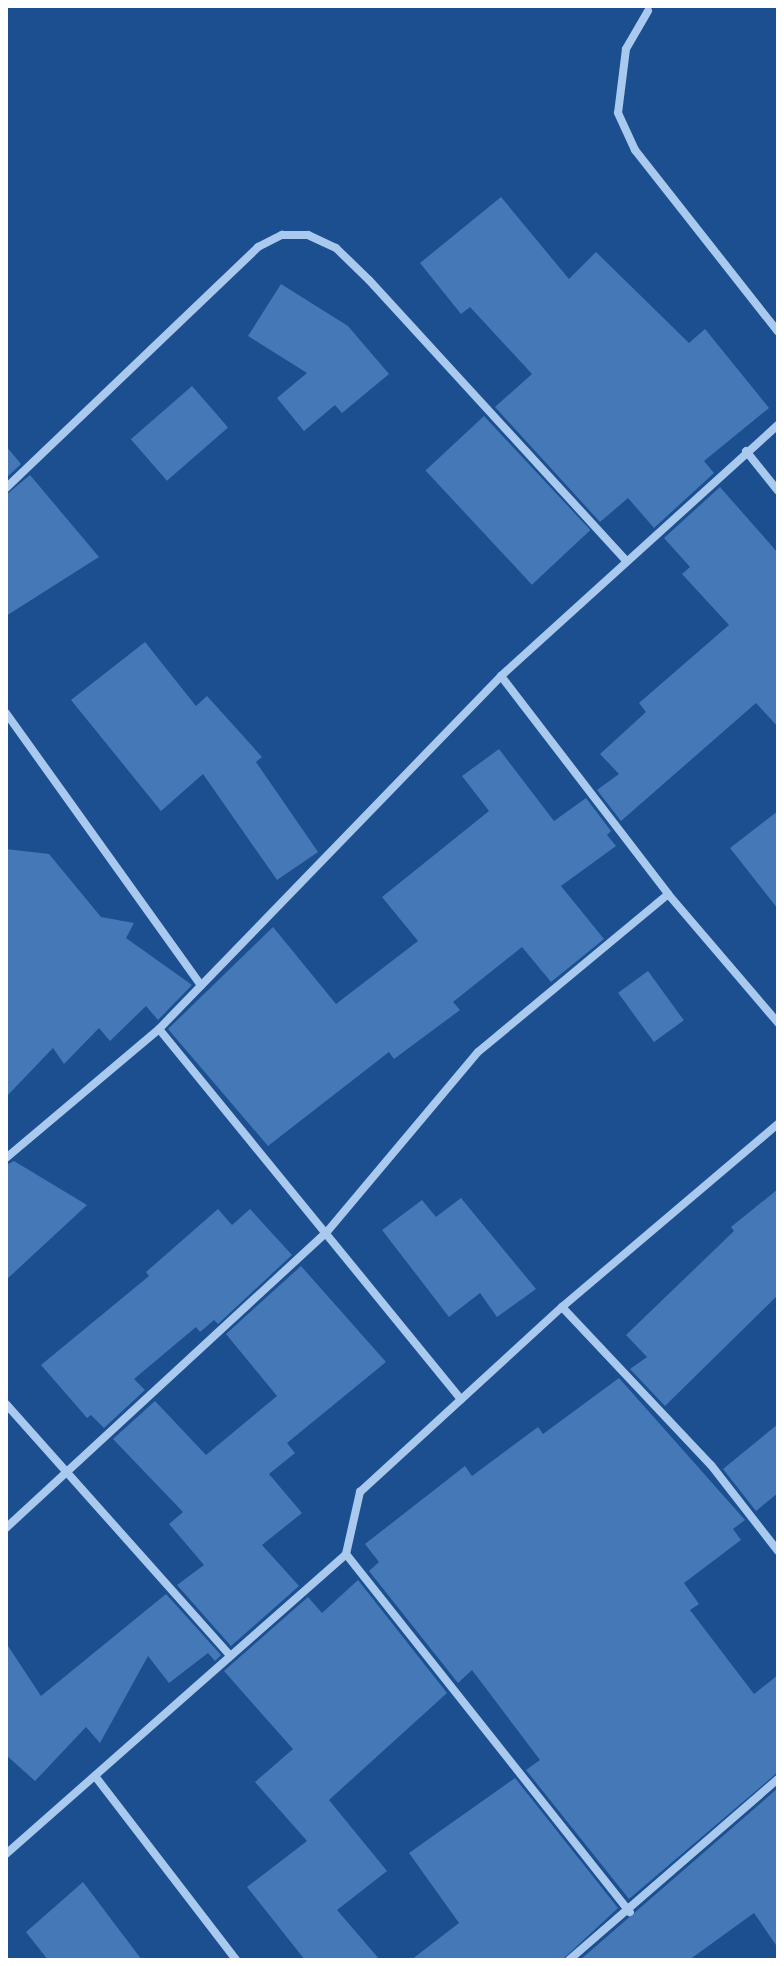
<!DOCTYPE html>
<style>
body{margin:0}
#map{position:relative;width:784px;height:1966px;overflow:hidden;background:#1b4f8f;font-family:"Open Sans",sans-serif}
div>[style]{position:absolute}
.building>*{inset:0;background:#4478b7;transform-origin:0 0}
.minor>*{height:8px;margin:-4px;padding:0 4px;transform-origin:4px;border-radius:4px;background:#a9c9ee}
span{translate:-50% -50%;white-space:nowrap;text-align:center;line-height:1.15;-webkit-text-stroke:8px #1b4f8f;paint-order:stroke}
.frame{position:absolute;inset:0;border:8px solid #fff;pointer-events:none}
</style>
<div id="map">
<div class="building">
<div style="clip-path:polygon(501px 197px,569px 279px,596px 252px,689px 343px,705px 329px,769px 408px,704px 461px,714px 473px,654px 528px,628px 498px,600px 522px,495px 407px,532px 374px,470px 307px,461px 314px,420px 263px)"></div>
<div style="clip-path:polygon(281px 284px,348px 326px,389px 374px,342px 413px,335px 405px,304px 431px,277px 398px,307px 373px,248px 336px)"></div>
<div style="left:192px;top:386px;width:55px;height:81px;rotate:49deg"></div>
<div style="left:484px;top:416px;width:156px;height:80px;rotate:47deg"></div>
<div style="clip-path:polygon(6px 446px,21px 464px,6px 478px)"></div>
<div style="clip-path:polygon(30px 475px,99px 557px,6px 616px,6px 495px)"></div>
<div style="clip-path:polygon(720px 487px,778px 553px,778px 727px,756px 703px,621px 821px,597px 790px,619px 774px,600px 754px,646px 712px,639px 703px,729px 625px,682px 574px,690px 567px,664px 538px)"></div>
<div style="clip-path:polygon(145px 642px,196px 706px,207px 696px,262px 757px,256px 762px,318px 852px,277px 880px,203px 774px,161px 811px,71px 700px)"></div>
<div style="clip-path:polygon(499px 749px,554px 821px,586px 798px,611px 831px,607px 835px,616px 846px,561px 886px,604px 939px,551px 982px,522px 947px,453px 1002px,460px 1010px,394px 1059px,389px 1052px,268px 1146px,168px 1029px,273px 927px,336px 1004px,418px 941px,382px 897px,489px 811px,462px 776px)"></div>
<div style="clip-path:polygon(778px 811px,778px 909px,730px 848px)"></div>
<div style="clip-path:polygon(6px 849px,49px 854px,101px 917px,134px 923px,126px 938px,192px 985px,158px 1020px,146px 1006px,110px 1041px,99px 1028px,64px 1064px,53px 1048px,6px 1097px)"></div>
<div style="left:648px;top:971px;width:61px;height:37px;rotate:54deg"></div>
<div style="clip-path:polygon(14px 1161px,87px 1205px,6px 1280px,6px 1165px)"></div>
<div style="clip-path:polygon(778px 1189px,778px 1295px,665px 1406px,630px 1369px,647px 1357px,626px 1335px,734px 1231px,731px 1227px)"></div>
<div style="clip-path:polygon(461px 1198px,536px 1289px,497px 1317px,480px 1293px,449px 1317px,382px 1230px,422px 1200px,436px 1217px)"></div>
<div style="clip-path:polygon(218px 1209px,232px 1225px,250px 1209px,292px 1255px,218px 1324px,214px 1320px,200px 1332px,196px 1327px,134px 1379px,145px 1390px,104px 1428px,91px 1415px,87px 1418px,41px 1365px,149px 1276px,146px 1272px)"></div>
<div style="clip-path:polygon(301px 1266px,386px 1362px,287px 1443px,295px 1453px,269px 1474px,302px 1513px,262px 1545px,299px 1586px,231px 1646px,177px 1585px,204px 1565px,169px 1524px,183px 1512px,113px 1439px,155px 1401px,206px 1455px,277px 1396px,226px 1334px)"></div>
<div style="clip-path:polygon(619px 1378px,745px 1520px,733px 1529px,741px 1540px,684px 1583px,699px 1604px,690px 1610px,754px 1694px,778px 1675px,778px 1772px,629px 1899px,526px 1770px,540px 1760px,472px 1670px,458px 1683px,369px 1571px,379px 1562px,365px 1544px,465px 1466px,472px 1476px,538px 1427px,543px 1434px)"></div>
<div style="clip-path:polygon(778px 1424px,778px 1493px,756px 1511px,723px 1469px)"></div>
<div style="clip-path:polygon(358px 1580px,447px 1693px,329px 1800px,387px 1871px,337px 1910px,380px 1960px,305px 1960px,247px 1887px,307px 1841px,255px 1782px,293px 1749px,224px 1671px,308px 1597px,322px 1613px)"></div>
<div style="clip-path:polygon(166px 1594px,221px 1655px,215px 1661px,208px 1653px,169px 1683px,148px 1656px,100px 1743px,86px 1727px,35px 1781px,6px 1755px,6px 1643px,41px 1696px)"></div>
<div style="clip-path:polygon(515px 1778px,618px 1908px,562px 1960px,411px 1960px,459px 1923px,409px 1853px)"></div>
<div style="clip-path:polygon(778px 1788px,778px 1948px,754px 1913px,689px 1960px,580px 1960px)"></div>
<div style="clip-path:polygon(83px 1882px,142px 1960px,48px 1960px,26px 1932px)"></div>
</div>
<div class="minor">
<div style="left:648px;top:11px;width:44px;rotate:120.1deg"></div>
<div style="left:626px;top:49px;width:64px;rotate:97.1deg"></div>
<div style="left:618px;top:113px;width:41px;rotate:65.3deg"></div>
<div style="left:635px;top:150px;width:231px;rotate:51.8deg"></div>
<div style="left:746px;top:451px;width:51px;rotate:51.3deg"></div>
<div style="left:6px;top:488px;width:349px;rotate:-43.7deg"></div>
<div style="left:258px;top:247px;width:27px;rotate:-27deg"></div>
<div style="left:282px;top:235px;width:26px"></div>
<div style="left:308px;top:235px;width:31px;rotate:25deg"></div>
<div style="left:336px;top:248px;width:46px;rotate:44.1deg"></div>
<div style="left:369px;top:280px;width:379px;rotate:47.5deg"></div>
<div style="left:501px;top:676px;width:275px;rotate:52.5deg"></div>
<div style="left:668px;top:894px;width:170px;rotate:49.5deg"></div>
<div style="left:6px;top:713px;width:335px;rotate:54.4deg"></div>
<div style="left:159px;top:1029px;width:478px;rotate:50.8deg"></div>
<div style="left:6px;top:1158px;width:200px;rotate:-40.1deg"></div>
<div style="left:159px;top:1029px;width:492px;rotate:-45.9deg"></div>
<div style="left:501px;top:676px;width:374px;rotate:-42.2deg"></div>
<div style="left:562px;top:1307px;width:217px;rotate:46.7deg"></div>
<div style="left:711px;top:1465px;width:109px;rotate:52.1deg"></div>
<div style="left:6px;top:1404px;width:335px;rotate:48.3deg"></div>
<div style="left:6px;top:1528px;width:435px;rotate:-42.7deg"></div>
<div style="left:326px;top:1233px;width:236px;rotate:-50deg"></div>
<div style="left:478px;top:1052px;width:247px;rotate:-39.7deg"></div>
<div style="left:346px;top:1554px;width:457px;rotate:51.6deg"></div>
<div style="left:95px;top:1776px;width:232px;rotate:52.5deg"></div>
<div style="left:6px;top:1854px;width:453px;rotate:-41.4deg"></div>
<div style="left:346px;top:1554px;width:64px;rotate:-77.3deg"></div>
<div style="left:360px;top:1492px;width:274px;rotate:-42.5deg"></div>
<div style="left:562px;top:1307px;width:283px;rotate:-40.3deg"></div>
<div style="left:569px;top:1960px;width:276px;rotate:-40.9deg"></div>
</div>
<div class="frame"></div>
</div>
